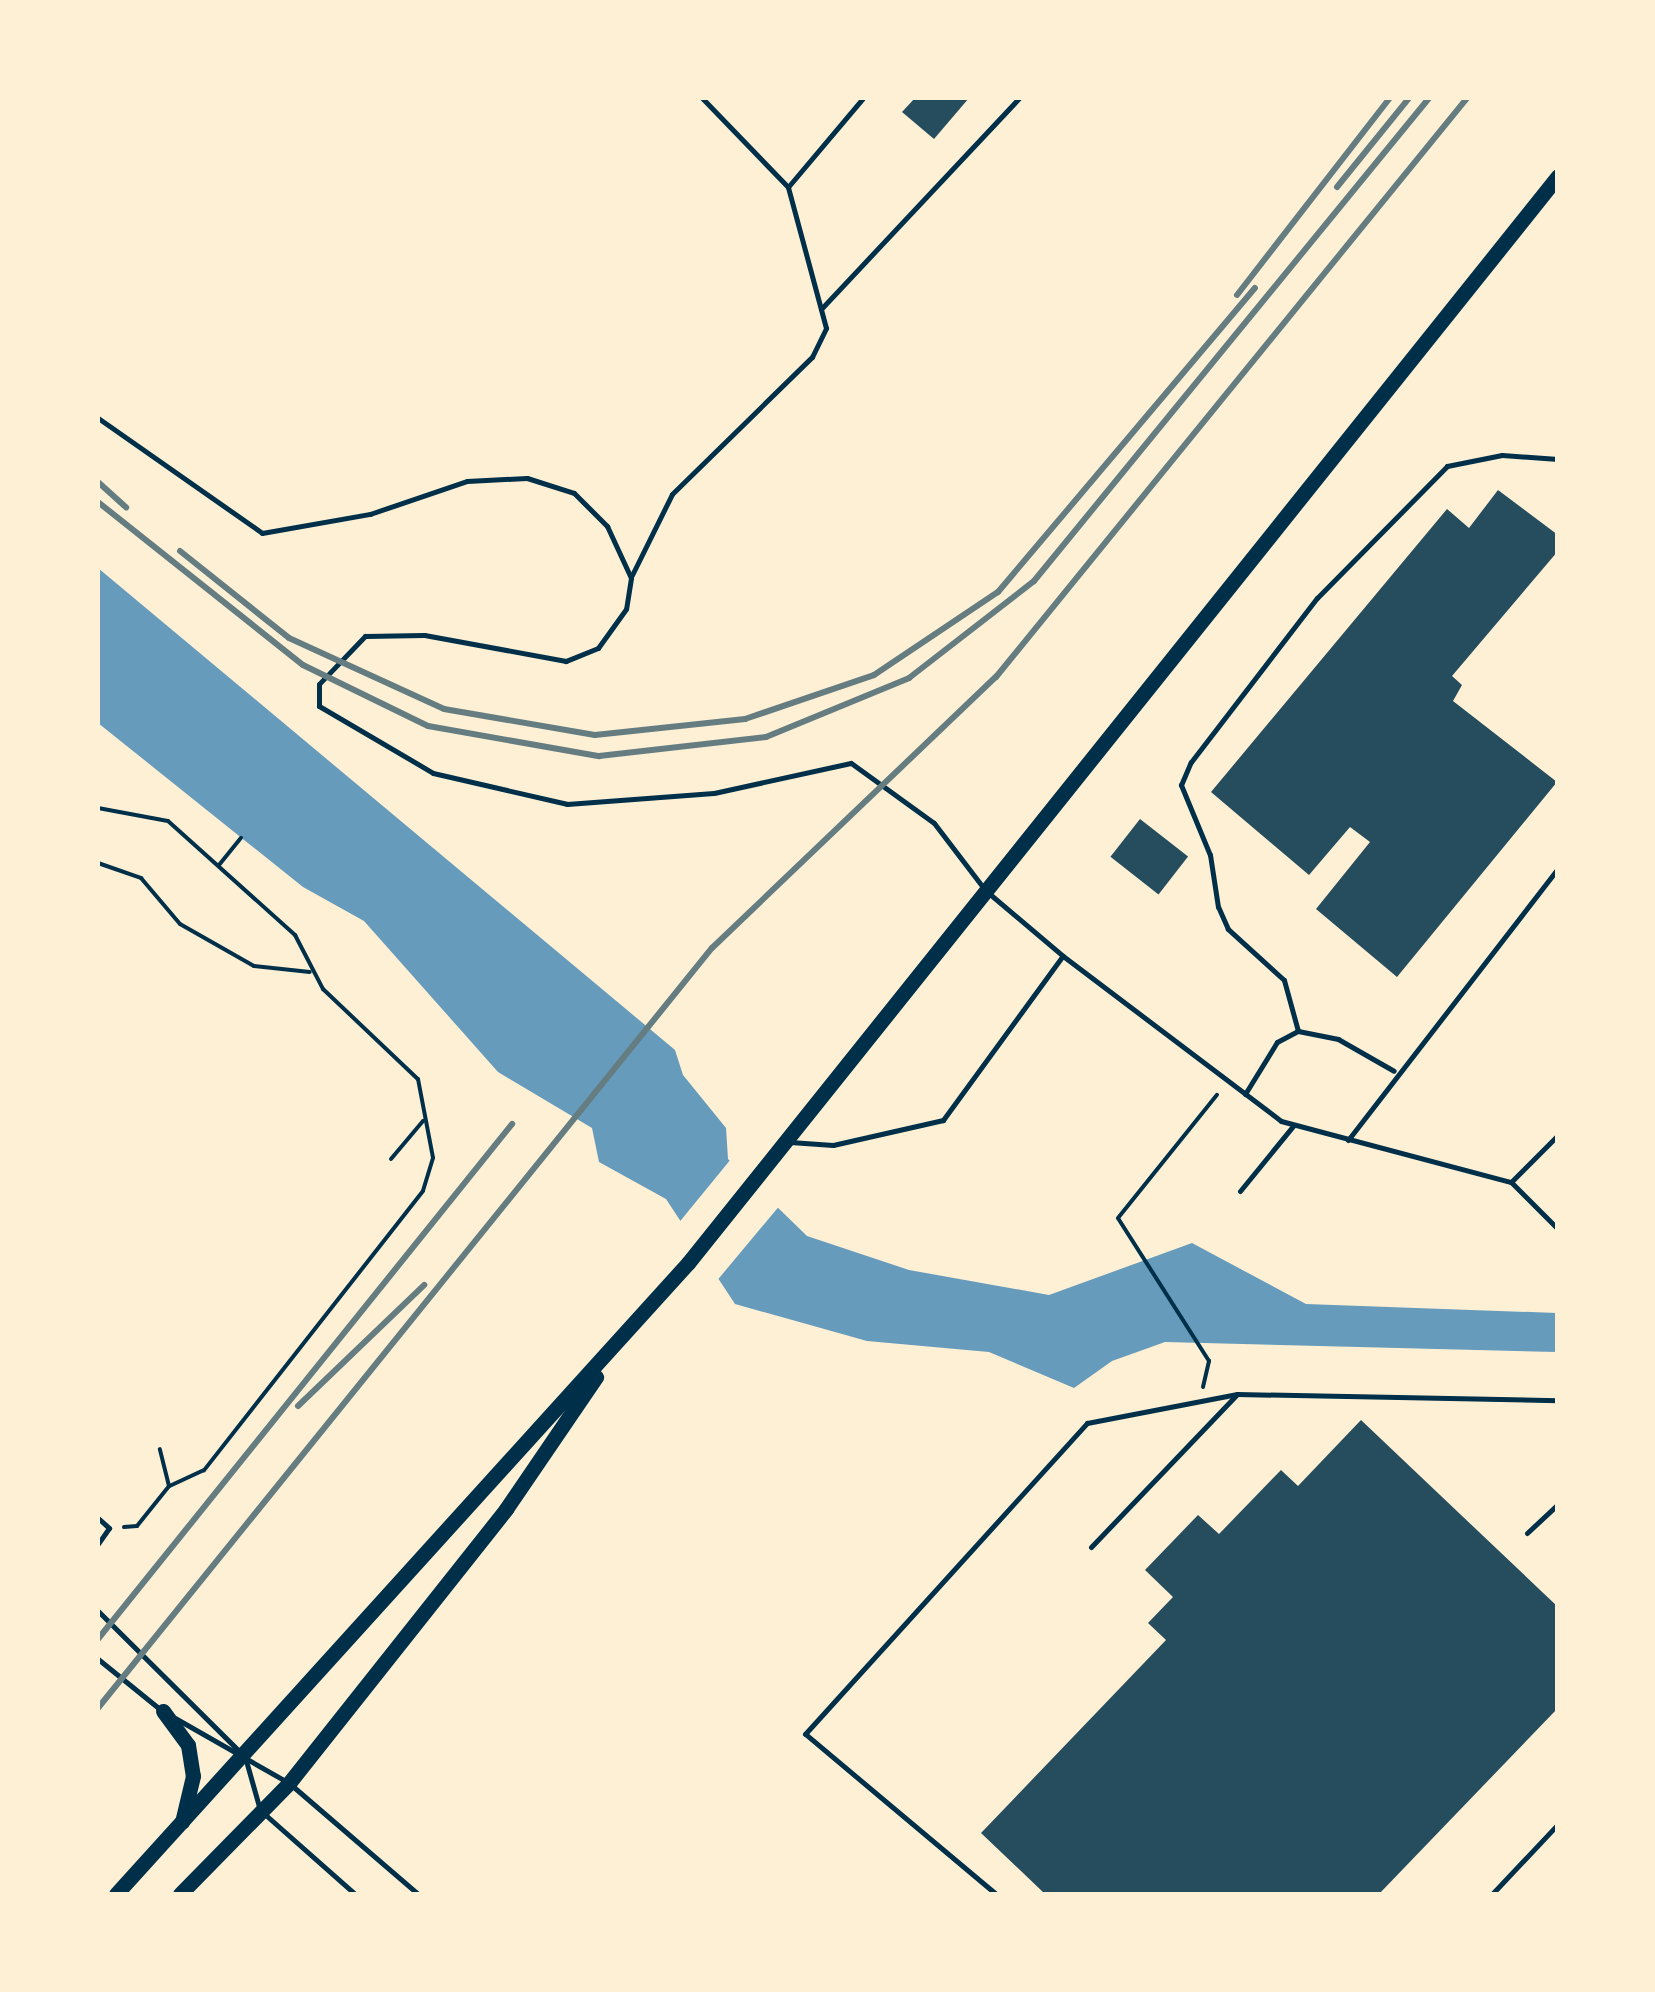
<!DOCTYPE html>
<style>
body{margin:0}
#map{position:relative;width:1655px;height:1992px;overflow:hidden;background:#fdf0d5;font-family:"Work Sans",sans-serif}
div>[style]{position:absolute}
.water>*{inset:0;background:#669bbc}
.pier>*{inset:0;background:#fdf0d5}
.building>*{inset:0;background:#264d5e;transform-origin:0 0}
.path>*{height:4px;margin:-2px;padding:0 2px;transform-origin:2px;border-radius:2px;background:#003049}
.service>*{height:5px;margin:-2.5px;padding:0 2.5px;transform-origin:2.5px;border-radius:2.5px;background:#003049}
.primary>*{height:15px;margin:-7.5px;padding:0 7.5px;transform-origin:7.5px;border-radius:7.5px;background:#003049}
.rail>*{height:6px;margin:-3px;padding:0 3px;transform-origin:3px;border-radius:3px;background:#657d81}
span{translate:-50% -50%;white-space:nowrap;text-align:center;line-height:1.15;-webkit-text-stroke:8px #fdf0d5;paint-order:stroke}
.frame{position:absolute;inset:0;border:100px solid #fdf0d5;pointer-events:none}
</style>
<div id="map">
<div class="water">
<div style="clip-path:polygon(98px 568px,675px 1050px,683px 1075px,726px 1128px,728px 1159px,807px 1236px,909px 1270px,1049px 1295px,1192px 1243px,1306px 1304px,1557px 1313px,1557px 1352px,1165px 1342px,1112px 1361px,1074px 1388px,989px 1352px,867px 1341px,735px 1304px,666px 1199px,599px 1162px,592px 1128px,498px 1072px,364px 921px,303px 887px,98px 723px)"></div>
</div>
<div class="pier">
<div style="clip-path:polygon(731px 1159px,781px 1204px,715px 1283px,677px 1225px)"></div>
</div>
<div class="building">
<div style="clip-path:polygon(915px 98px,969px 98px,934px 139px,902px 112px)"></div>
<div style="clip-path:polygon(1498px 490px,1558px 535px,1558px 551px,1452px 676px,1462px 685px,1453px 701px,1557px 782px,1397px 977px,1316px 909px,1370px 842px,1350px 827px,1309px 875px,1211px 792px,1447px 509px,1469px 528px)"></div>
<div style="left:1140px;top:819px;width:61px;height:48px;rotate:38deg"></div>
<div style="clip-path:polygon(1361px 1420px,1558px 1607px,1558px 1708px,1379px 1894px,1045px 1894px,981px 1833px,1166px 1640px,1148px 1623px,1173px 1597px,1145px 1570px,1198px 1515px,1219px 1534px,1281px 1470px,1298px 1486px)"></div>
</div>
<div class="path">
<div style="left:98px;top:808px;width:71px;rotate:10.5deg"></div>
<div style="left:168px;top:821px;width:171px;rotate:41.9deg"></div>
<div style="left:295px;top:935px;width:61px;rotate:62.6deg"></div>
<div style="left:323px;top:989px;width:131px;rotate:43.5deg"></div>
<div style="left:418px;top:1079px;width:80px;rotate:79.2deg"></div>
<div style="left:433px;top:1158px;width:34px;rotate:107deg"></div>
<div style="left:423px;top:1191px;width:355px;rotate:128.1deg"></div>
<div style="left:204px;top:1470px;width:38px;rotate:155deg"></div>
<div style="left:169px;top:1486px;width:38px;rotate:-104deg"></div>
<div style="left:98px;top:863px;width:46px;rotate:19.2deg"></div>
<div style="left:141px;top:878px;width:60px;rotate:49.7deg"></div>
<div style="left:180px;top:924px;width:85px;rotate:29.6deg"></div>
<div style="left:254px;top:966px;width:56px;rotate:6.1deg"></div>
<div style="left:219px;top:865px;width:35px;rotate:-51deg"></div>
<div style="left:391px;top:1159px;width:50px;rotate:-49.9deg"></div>
<div style="left:1203px;top:1387px;width:27px;rotate:-77deg"></div>
<div style="left:1209px;top:1361px;width:169px;rotate:-122.5deg"></div>
<div style="left:1118px;top:1218px;width:158px;rotate:-51.2deg"></div>
<div style="left:124px;top:1527px;width:13px;rotate:-4deg"></div>
<div style="left:137px;top:1526px;width:51px;rotate:-51.3deg"></div>
</div>
<div class="service">
<div style="left:788px;top:187px;width:116px;rotate:-49.9deg"></div>
<div style="left:821px;top:309px;width:289px;rotate:-46.8deg"></div>
<div style="left:98px;top:418px;width:200px;rotate:35deg"></div>
<div style="left:262px;top:533px;width:110px;rotate:-10deg"></div>
<div style="left:370px;top:514px;width:102px;rotate:-18.8deg"></div>
<div style="left:467px;top:481px;width:60px;rotate:-2.9deg"></div>
<div style="left:527px;top:478px;width:49px;rotate:17.7deg"></div>
<div style="left:574px;top:493px;width:47px;rotate:45deg"></div>
<div style="left:607px;top:526px;width:57px;rotate:65.2deg"></div>
<div style="left:631px;top:578px;width:31px;rotate:99deg"></div>
<div style="left:626px;top:609px;width:48px;rotate:125.7deg"></div>
<div style="left:598px;top:648px;width:35px;rotate:158deg"></div>
<div style="left:566px;top:661px;width:144px;rotate:-169.6deg"></div>
<div style="left:424px;top:635px;width:59px;rotate:179deg"></div>
<div style="left:365px;top:636px;width:66px;rotate:133.8deg"></div>
<div style="left:319px;top:684px;width:22px;rotate:90deg"></div>
<div style="left:319px;top:706px;width:132px;rotate:30.4deg"></div>
<div style="left:433px;top:773px;width:138px;rotate:13deg"></div>
<div style="left:567px;top:804px;width:147px;rotate:-4.3deg"></div>
<div style="left:714px;top:793px;width:140px;rotate:-12.4deg"></div>
<div style="left:851px;top:763px;width:102px;rotate:35.9deg"></div>
<div style="left:934px;top:823px;width:84px;rotate:52.7deg"></div>
<div style="left:985px;top:890px;width:102px;rotate:40.2deg"></div>
<div style="left:1063px;top:956px;width:273px;rotate:37.1deg"></div>
<div style="left:1281px;top:1121px;width:238px;rotate:14.9deg"></div>
<div style="left:1511px;top:1182px;width:66px;rotate:45deg"></div>
<div style="left:632px;top:575px;width:90px;rotate:-63.7deg"></div>
<div style="left:672px;top:494px;width:196px;rotate:-44.4deg"></div>
<div style="left:812px;top:357px;width:32px;rotate:-64deg"></div>
<div style="left:826px;top:328px;width:146px;rotate:-105.1deg"></div>
<div style="left:788px;top:187px;width:124px;rotate:-134deg"></div>
<div style="left:1298px;top:1031px;width:53px;rotate:-105.4deg"></div>
<div style="left:1284px;top:980px;width:76px;rotate:-137.7deg"></div>
<div style="left:1228px;top:929px;width:24px;rotate:-114deg"></div>
<div style="left:1218px;top:907px;width:53px;rotate:-98.7deg"></div>
<div style="left:1210px;top:855px;width:76px;rotate:-112.5deg"></div>
<div style="left:1181px;top:785px;width:25px;rotate:-67deg"></div>
<div style="left:1191px;top:762px;width:207px;rotate:-52.5deg"></div>
<div style="left:1317px;top:598px;width:185px;rotate:-45.4deg"></div>
<div style="left:1447px;top:466px;width:56px;rotate:-11.3deg"></div>
<div style="left:1502px;top:455px;width:56px;rotate:4.1deg"></div>
<div style="left:1245px;top:1094px;width:61px;rotate:-58.4deg"></div>
<div style="left:1277px;top:1042px;width:24px;rotate:-28deg"></div>
<div style="left:1298px;top:1031px;width:41px;rotate:11.3deg"></div>
<div style="left:1338px;top:1039px;width:64px;rotate:29.7deg"></div>
<div style="left:1348px;top:1140px;width:344px;rotate:-52.3deg"></div>
<div style="left:790px;top:1142px;width:43px;rotate:4deg"></div>
<div style="left:833px;top:1145px;width:113px;rotate:-12.8deg"></div>
<div style="left:943px;top:1120px;width:202px;rotate:-53.9deg"></div>
<div style="left:1511px;top:1182px;width:66px;rotate:-45deg"></div>
<div style="left:1240px;top:1191px;width:84px;rotate:-50.8deg"></div>
<div style="left:98px;top:1518px;width:15px;rotate:42deg"></div>
<div style="left:109px;top:1528px;width:19px;rotate:125deg"></div>
<div style="left:1527px;top:1533px;width:42px;rotate:-43.1deg"></div>
<div style="left:1091px;top:1547px;width:211px;rotate:-46.3deg"></div>
<div style="left:1237px;top:1394px;width:321px;rotate:1.1deg"></div>
<div style="left:98px;top:1611px;width:207px;rotate:44.8deg"></div>
<div style="left:245px;top:1757px;width:55px;rotate:74.2deg"></div>
<div style="left:260px;top:1810px;width:127px;rotate:41.5deg"></div>
<div style="left:98px;top:1659px;width:81px;rotate:39deg"></div>
<div style="left:175px;top:1718px;width:131px;rotate:29.7deg"></div>
<div style="left:289px;top:1783px;width:170px;rotate:40.7deg"></div>
<div style="left:996px;top:1894px;width:249px;rotate:-140deg"></div>
<div style="left:805px;top:1734px;width:420px;rotate:-47.8deg"></div>
<div style="left:1087px;top:1423px;width:153px;rotate:-10.9deg"></div>
<div style="left:1492px;top:1894px;width:96px;rotate:-46.7deg"></div>
</div>
<div class="primary">
<div style="left:163px;top:1711px;width:42px;rotate:53.7deg"></div>
<div style="left:188px;top:1745px;width:31px;rotate:81deg"></div>
<div style="left:193px;top:1776px;width:47px;rotate:103.4deg"></div>
<div style="left:116px;top:1894px;width:852px;rotate:-47.81deg"></div>
<div style="left:688px;top:1263px;width:1392px;rotate:-51.33deg"></div>
<div style="left:180px;top:1894px;width:156px;rotate:-45.5deg"></div>
<div style="left:289px;top:1783px;width:350px;rotate:-51.6deg"></div>
<div style="left:506px;top:1509px;width:160px;rotate:-55.7deg"></div>
</div>
<div class="rail">
<div style="left:1337px;top:187px;width:114px;rotate:-51deg"></div>
<div style="left:1237px;top:295px;width:249px;rotate:-52.2deg"></div>
<div style="left:98px;top:482px;width:38px;rotate:42deg"></div>
<div style="left:98px;top:502px;width:262px;rotate:38.5deg"></div>
<div style="left:303px;top:665px;width:139px;rotate:26deg"></div>
<div style="left:428px;top:726px;width:174px;rotate:10deg"></div>
<div style="left:599px;top:756px;width:168px;rotate:-6.5deg"></div>
<div style="left:766px;top:737px;width:155px;rotate:-22.4deg"></div>
<div style="left:909px;top:678px;width:158px;rotate:-37.8deg"></div>
<div style="left:1034px;top:581px;width:624px;rotate:-50.72deg"></div>
<div style="left:180px;top:551px;width:139px;rotate:38.6deg"></div>
<div style="left:289px;top:638px;width:170px;rotate:24.6deg"></div>
<div style="left:444px;top:709px;width:153px;rotate:9.8deg"></div>
<div style="left:595px;top:735px;width:151px;rotate:-6.1deg"></div>
<div style="left:745px;top:719px;width:136px;rotate:-18.8deg"></div>
<div style="left:874px;top:675px;width:149px;rotate:-33.8deg"></div>
<div style="left:998px;top:592px;width:398px;rotate:-49.8deg"></div>
<div style="left:298px;top:1406px;width:175px;rotate:-43.8deg"></div>
<div style="left:98px;top:1639px;width:661px;rotate:-51.2deg"></div>
<div style="left:98px;top:1708px;width:977px;rotate:-51.07deg"></div>
<div style="left:712px;top:948px;width:393px;rotate:-43.7deg"></div>
<div style="left:996px;top:677px;width:746px;rotate:-50.87deg"></div>
</div>
<div class="frame"></div>
</div>
